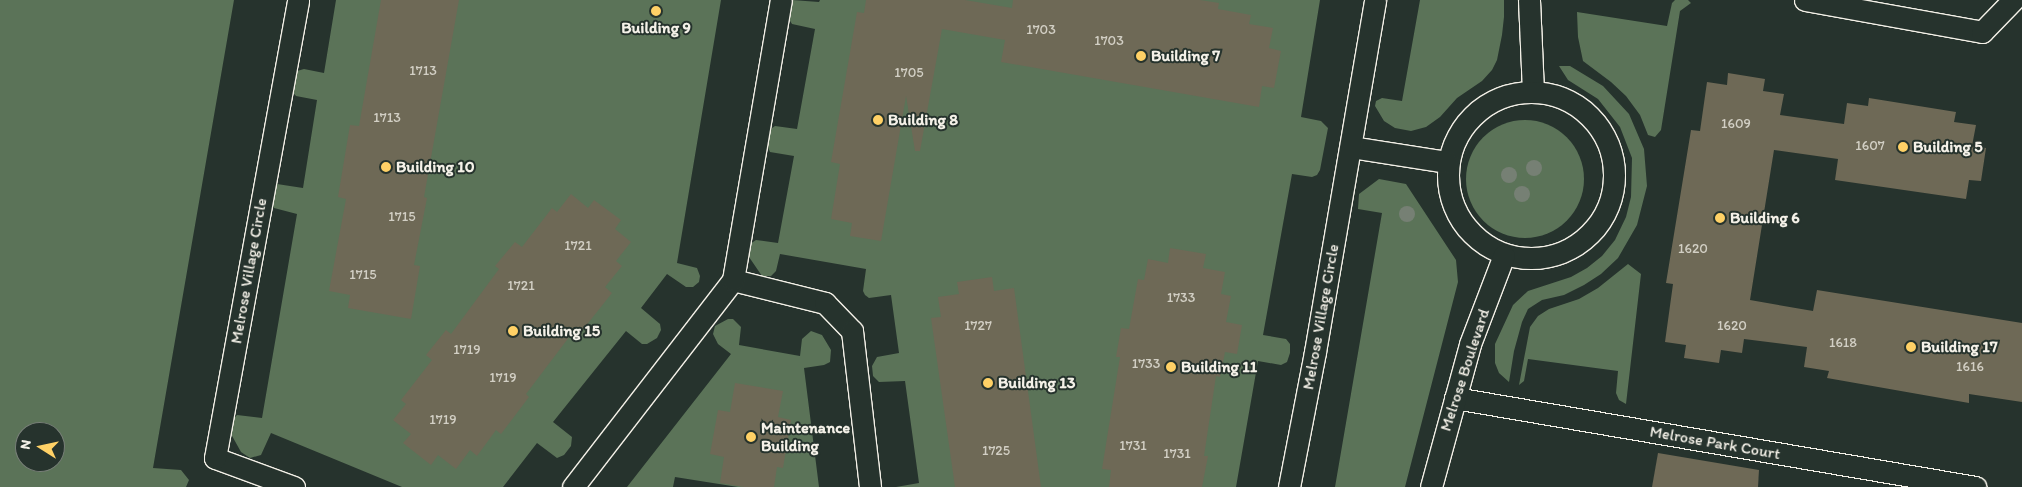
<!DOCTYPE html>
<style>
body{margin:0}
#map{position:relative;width:2022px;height:487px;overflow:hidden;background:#26332d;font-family:Itim,sans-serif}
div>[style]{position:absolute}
.green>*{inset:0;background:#5b7358}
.round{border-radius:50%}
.building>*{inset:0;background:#6e6956}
.roads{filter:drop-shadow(1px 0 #f4f1e8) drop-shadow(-1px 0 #f4f1e8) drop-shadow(0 1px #f4f1e8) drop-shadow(0 -1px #f4f1e8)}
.lane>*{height:21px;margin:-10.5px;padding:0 10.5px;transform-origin:10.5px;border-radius:10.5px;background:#26332d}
.lane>.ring{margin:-10.5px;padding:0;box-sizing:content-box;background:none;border:21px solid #26332d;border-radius:50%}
.trees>*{width:16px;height:16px;margin:-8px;border-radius:50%;background:#768074}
.dots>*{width:14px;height:14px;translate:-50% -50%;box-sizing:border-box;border:2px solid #26332d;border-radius:50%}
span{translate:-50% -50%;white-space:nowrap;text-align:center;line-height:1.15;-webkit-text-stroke:4px #26332d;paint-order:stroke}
.number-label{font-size:14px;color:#d2cfc4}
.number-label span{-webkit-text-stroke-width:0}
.poi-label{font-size:16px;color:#f4f1e8;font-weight:700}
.left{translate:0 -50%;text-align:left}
.street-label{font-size:16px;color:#f4f1e8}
.north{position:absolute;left:15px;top:422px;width:50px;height:50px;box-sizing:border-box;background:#26332d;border:1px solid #787f78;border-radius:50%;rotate:280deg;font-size:14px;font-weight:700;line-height:20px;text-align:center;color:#f4f1e8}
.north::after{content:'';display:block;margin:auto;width:18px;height:22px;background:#ffd166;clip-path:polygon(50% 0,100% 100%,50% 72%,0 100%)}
</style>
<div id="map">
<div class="green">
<div style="clip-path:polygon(evenodd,0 0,234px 0,153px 468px,181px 470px,189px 480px,186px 487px,0 487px,0 0,25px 432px,55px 432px,55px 462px,25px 462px,25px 432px)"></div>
<div style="clip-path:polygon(336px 0,721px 0,677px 263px,697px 268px,700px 276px,699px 282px,693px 287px,686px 287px,667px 274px,641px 308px,660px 324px,661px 330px,657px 338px,647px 344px,642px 344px,626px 331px,553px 422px,572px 437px,571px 446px,564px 455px,557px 458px,537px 443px,503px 487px,402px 487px,271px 433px,261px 455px,250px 458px,241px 452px,231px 434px,233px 419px,237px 415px,262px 418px,297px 214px,274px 208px,271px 204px,273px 189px,277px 184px,303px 188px,317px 100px,296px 96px,290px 89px,291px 76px,297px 71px,304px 69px,324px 73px)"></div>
<div style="clip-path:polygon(792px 0,819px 2px,820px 0,1320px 0,1301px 117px,1321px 121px,1328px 128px,1320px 170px,1317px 175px,1312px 177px,1292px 174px,1263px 335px,1286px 339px,1290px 344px,1290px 353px,1287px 362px,1281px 365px,1258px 361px,1236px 487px,896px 487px,919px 483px,905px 381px,879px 382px,873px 376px,872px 366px,877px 357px,899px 353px,891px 295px,869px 298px,865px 295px,863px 291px,866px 269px,780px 254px,776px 271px,771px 276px,762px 276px,749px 257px,750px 244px,756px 240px,778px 243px,794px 156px,770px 152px,766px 143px,768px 131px,775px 126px,797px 129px,815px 29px,792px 24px,787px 16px)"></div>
<div style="clip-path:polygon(1420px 0,1504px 0,1504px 17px,1502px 35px,1497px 60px,1492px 70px,1482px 81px,1457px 98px,1440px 117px,1426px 127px,1411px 131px,1395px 128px,1384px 121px,1375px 106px,1376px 101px,1382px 98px,1402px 101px)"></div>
<div style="clip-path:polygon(1675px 0,1688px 0,1691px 3px,1680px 11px,1661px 130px,1655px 137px,1648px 135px,1640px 115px,1626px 96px,1611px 82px,1583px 61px,1578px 37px,1577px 12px,1667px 26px,1672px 3px)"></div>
<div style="clip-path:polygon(1559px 66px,1570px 66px,1603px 86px,1629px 114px,1644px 149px,1647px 186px,1637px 225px,1618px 258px,1601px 274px,1584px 285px,1564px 295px,1542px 300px,1528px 309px,1522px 322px,1514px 351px,1509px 382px,1499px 373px,1495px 363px,1495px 344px,1513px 305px,1528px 291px,1571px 277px,1587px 268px,1602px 256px,1615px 240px,1626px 217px,1631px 197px,1632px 158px,1620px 127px,1598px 99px,1568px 80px)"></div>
<div class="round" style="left:1466px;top:120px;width:118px;height:118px"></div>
<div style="clip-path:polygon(1379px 179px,1406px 184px,1456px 260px,1458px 282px,1405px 487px,1335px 487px,1382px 213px,1358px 209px,1359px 194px)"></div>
<div style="clip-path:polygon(1628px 264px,1641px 274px,1626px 404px,1619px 400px,1616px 393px,1618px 371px,1528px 359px,1524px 381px,1519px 385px,1530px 327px,1538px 316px,1549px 309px,1579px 299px,1598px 288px)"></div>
<div style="clip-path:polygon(728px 319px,733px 319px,741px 327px,739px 345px,800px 356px,802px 339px,811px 331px,822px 335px,831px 350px,830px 362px,824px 365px,804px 368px,819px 487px,738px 487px,675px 477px,673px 487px,627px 487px,731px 354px,718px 344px,713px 334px,715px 326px)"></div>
</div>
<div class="building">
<div style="clip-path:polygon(381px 0,459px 0,424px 197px,427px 198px,414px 265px,420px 266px,411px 319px,348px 308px,350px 295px,329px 291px,346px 199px,338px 197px,350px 125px,359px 126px)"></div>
<div style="clip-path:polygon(866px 0,965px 0,1012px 8px,1013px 0,1200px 0,1219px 3px,1218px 9px,1251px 15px,1249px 24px,1273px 28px,1269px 48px,1281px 51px,1274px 88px,1262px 86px,1259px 107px,1001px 62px,1005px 40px,942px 29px,920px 151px,915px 151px,906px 96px,881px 241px,850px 236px,852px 223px,831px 219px,840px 164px,831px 162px,857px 12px,864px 13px)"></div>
<div style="clip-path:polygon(1728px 73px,1765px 79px,1763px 91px,1784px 94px,1780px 115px,1844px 124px,1847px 103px,1868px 106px,1869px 98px,1956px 112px,1954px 122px,1976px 125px,1972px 146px,1986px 148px,1981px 181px,1969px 180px,1966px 199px,1835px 180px,1838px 159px,1774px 150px,1750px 300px,1813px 311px,1817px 290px,2022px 323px,2022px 402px,1969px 394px,1969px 403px,1827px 378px,1829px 371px,1804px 367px,1807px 347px,1744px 339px,1742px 353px,1721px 350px,1719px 363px,1684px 358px,1686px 345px,1665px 342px,1673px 284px,1666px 283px,1691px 130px,1700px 131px,1707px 82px,1727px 85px)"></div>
<div style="clip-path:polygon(571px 194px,588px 208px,594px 200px,621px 220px,615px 229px,631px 242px,616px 261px,622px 266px,605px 287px,612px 293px,581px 332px,576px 328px,526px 394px,529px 397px,501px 434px,496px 430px,477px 456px,470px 450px,456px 469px,438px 455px,431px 465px,403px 443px,411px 434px,393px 420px,406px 404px,401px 400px,432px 360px,426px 355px,446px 330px,451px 334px,499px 269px,495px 266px,515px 242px,522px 247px,552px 208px,557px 212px)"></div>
<div style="clip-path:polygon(1170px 248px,1206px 254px,1203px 268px,1225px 272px,1221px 294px,1231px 296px,1226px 322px,1242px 325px,1237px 354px,1225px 352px,1220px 377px,1216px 376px,1204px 456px,1208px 456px,1202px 487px,1109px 487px,1111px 470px,1102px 469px,1120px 357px,1116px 357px,1121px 328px,1129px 329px,1138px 279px,1144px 280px,1148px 259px,1168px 263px)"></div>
<div style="clip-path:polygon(992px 277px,994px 291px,1014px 288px,1041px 487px,955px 487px,931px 318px,941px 317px,938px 297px,959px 294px,957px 282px)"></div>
<div style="clip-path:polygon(735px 383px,783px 391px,778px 417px,791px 420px,783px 468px,777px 467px,774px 487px,744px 487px,720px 483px,724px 457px,710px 454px,718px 410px,730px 412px)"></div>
<div style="clip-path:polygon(1658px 453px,1759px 470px,1758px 487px,1652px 487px)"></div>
</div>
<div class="roads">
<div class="lane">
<div style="left:1529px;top:0;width:90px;rotate:87.5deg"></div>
<div style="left:1805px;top:0;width:180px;rotate:10.2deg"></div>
<div style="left:1982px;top:32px;width:45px;rotate:-45.9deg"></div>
<div class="ring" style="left:1448px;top:92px;width:145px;height:145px"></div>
<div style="left:1351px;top:147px;width:97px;rotate:8.9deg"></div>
<div style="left:733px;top:280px;width:95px;rotate:14deg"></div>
<div style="left:825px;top:303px;width:39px;rotate:46deg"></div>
<div style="left:852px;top:331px;width:157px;rotate:83.4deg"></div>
<div style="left:1455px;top:398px;width:528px;rotate:9.71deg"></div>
<div style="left:294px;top:487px;width:84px;rotate:-159.8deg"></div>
<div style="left:215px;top:458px;width:465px;rotate:-79.7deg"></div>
<div style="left:573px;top:487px;width:262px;rotate:-52.3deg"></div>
<div style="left:733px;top:280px;width:284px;rotate:-80.3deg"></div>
<div style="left:1289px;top:487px;width:137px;rotate:-79.1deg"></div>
<div style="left:1315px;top:352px;width:357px;rotate:-80.3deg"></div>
<div style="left:1431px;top:487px;width:148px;rotate:-74.7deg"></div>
<div style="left:1470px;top:344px;width:95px;rotate:-69.1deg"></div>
</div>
</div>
<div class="trees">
<div style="left:1534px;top:168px"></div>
<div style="left:1509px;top:175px"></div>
<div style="left:1522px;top:194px"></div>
<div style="left:1407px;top:214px"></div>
</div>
<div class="dots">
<div style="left:656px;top:11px;background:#ffd166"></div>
<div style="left:1141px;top:56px;background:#ffd166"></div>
<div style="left:878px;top:120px;background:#ffd166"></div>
<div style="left:1903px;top:147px;background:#ffd166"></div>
<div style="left:386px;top:167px;background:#ffd166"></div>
<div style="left:1720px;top:218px;background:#ffd166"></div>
<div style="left:513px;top:331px;background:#ffd166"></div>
<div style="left:1911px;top:347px;background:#ffd166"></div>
<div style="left:1171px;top:367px;background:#ffd166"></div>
<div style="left:988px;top:383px;background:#ffd166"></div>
<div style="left:751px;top:437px;background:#ffd166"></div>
</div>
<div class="number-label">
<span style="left:1041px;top:30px">1703</span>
<span style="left:1109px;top:41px">1703</span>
<span style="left:423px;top:71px">1713</span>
<span style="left:909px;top:73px">1705</span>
<span style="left:387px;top:118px">1713</span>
<span style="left:1736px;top:124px">1609</span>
<span style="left:1870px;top:146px">1607</span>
<span style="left:402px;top:217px">1715</span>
<span style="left:578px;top:246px">1721</span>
<span style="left:1693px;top:249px">1620</span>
<span style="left:363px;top:275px">1715</span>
<span style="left:521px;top:286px">1721</span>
<span style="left:1181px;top:298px">1733</span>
<span style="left:978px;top:326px">1727</span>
<span style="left:1732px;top:326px">1620</span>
<span style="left:1843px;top:343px">1618</span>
<span style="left:467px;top:350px">1719</span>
<span style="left:1146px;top:364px">1733</span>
<span style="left:1970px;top:367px">1616</span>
<span style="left:503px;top:378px">1719</span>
<span style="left:443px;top:420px">1719</span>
<span style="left:1133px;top:446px">1731</span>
<span style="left:996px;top:451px">1725</span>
<span style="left:1177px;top:454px">1731</span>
</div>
<div class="poi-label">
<span style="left:656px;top:28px">Building 9</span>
<span class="left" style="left:1151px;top:56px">Building 7</span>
<span class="left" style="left:888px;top:120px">Building 8</span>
<span class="left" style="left:1913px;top:147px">Building 5</span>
<span class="left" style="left:396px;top:167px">Building 10</span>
<span class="left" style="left:1730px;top:218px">Building 6</span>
<span class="left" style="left:523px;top:331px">Building 15</span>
<span class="left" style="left:1921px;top:347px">Building 17</span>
<span class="left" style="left:1181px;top:367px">Building 11</span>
<span class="left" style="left:998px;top:383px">Building 13</span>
<span class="left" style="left:761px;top:437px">Maintenance<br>Building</span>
</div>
<div class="street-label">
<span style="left:249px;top:271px;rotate:-80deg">Melrose Village Circle</span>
<span style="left:1321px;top:317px;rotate:-80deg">Melrose Village Circle</span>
<span style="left:1465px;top:370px;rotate:-72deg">Melrose Boulevard</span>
<span style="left:1715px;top:443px;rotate:10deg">Melrose Park Court</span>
</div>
<div class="north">N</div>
</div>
